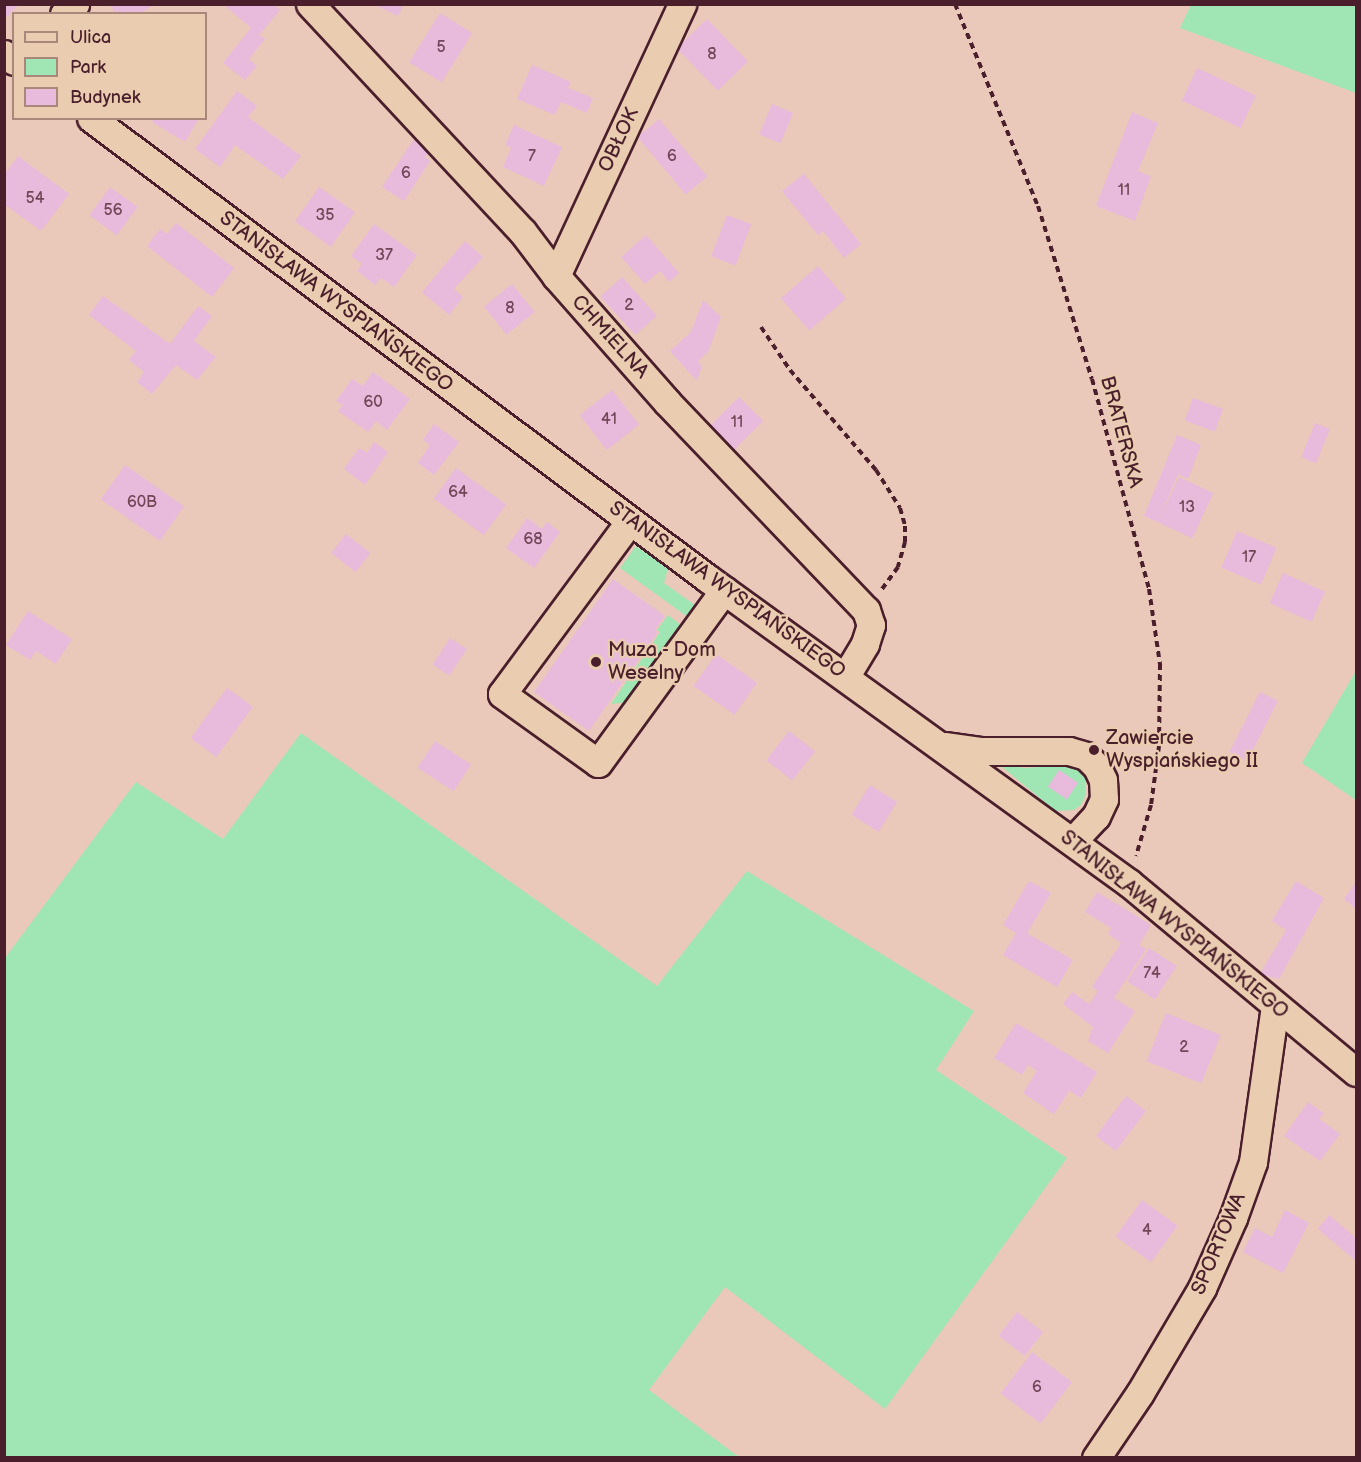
<!DOCTYPE html>
<meta charset="utf-8">
<style>
body{margin:0}
#map{position:relative;width:1361px;height:1462px;overflow:hidden;background:#eac9ba;font-family:"Balsamiq Sans",sans-serif}
div>[style]{position:absolute}
.green>*{inset:0;background:#9fe6b4}
.building>*{inset:0;background:#e8badc;transform-origin:0 0}
.path>*{height:4px;margin-top:-2px;transform-origin:0;background:repeating-linear-gradient(90deg,#4a1f2b 0 6px,transparent 0 10.5px)}
.roads{filter:drop-shadow(2px 0 #4a1f2b) drop-shadow(-2px 0 #4a1f2b) drop-shadow(0 2px #4a1f2b) drop-shadow(0 -2px #4a1f2b)}
.minor>*{height:27px;margin:-13.5px;padding:0 13.5px;transform-origin:13.5px;border-radius:13.5px;background:#eacdb1}
.dots>*{width:16px;height:16px;translate:-50% -50%;box-sizing:border-box;border:3px solid #eacdb1;border-radius:50%}
span{translate:-50% -50%;white-space:nowrap;text-align:center;line-height:1.15;-webkit-text-stroke:4.5px #eacdb1;paint-order:stroke}
.number-label{font-size:16px;color:#724657}
.number-label span{-webkit-text-stroke-width:0}
.street-label{font-size:20px;color:#4a1f2b}
.poi-label{font-size:20px;color:#4a1f2b}
.left{translate:0 -50%;text-align:left}
.frame{position:absolute;inset:0;border:6px solid #4a1f2b;pointer-events:none}
.legend{position:absolute;left:12px;top:12px;width:195px;height:108px;box-sizing:border-box;background:#eacdb1;border:2px solid #aa877b;margin:0;padding:8px 10px;list-style:none;font-size:18px;color:#4a1f2b}
.legend li{display:flex;align-items:center;gap:12px;height:30px}
.legend b{width:30px;border:2px solid #aa877b}
</style>
<div id="map">
<div class="green">
<div style="clip-path:polygon(1191px 5px,1356px 5px,1356px 93px,1180px 28px)"></div>
<div style="clip-path:polygon(636px 546px,668px 568px,664px 583px,698px 607px,689px 618px,620px 568px)"></div>
<div style="clip-path:polygon(668px 615px,682px 626px,628px 702px,611px 704px,660px 632px,657px 630px)"></div>
<div style="clip-path:polygon(1356px 671px,1356px 800px,1302px 763px)"></div>
<div style="clip-path:polygon(301px 733px,657px 986px,747px 871px,974px 1011px,936px 1070px,1067px 1158px,885px 1409px,725px 1287px,649px 1390px,739px 1457px,5px 1457px,5px 958px,136px 782px,223px 839px)"></div>
<div style="clip-path:polygon(997px 763px,1024px 768px,1069px 765px,1076px 768px,1086px 778px,1085px 796px,1081px 805px,1074px 810px,1056px 811px)"></div>
</div>
<div class="building">
<div style="clip-path:polygon(4px 4px,19px 4px,7px 17px,4px 15px)"></div>
<div style="clip-path:polygon(223px 4px,274px 4px,280px 10px,259px 35px,265px 39px,249px 59px,257px 66px,245px 80px,223px 63px,251px 28px)"></div>
<div style="clip-path:polygon(373px 4px,404px 4px,398px 16px)"></div>
<div style="clip-path:polygon(110px 5px,153px 5px,140px 14px,116px 14px)"></div>
<div style="left:440px;top:13px;width:38px;height:58px;rotate:32deg"></div>
<div style="left:707px;top:19px;width:59px;height:42px;rotate:46deg"></div>
<div style="clip-path:polygon(532px 65px,571px 82px,568px 88px,593px 98px,587px 113px,561px 102px,555px 115px,517px 99px)"></div>
<div style="left:1197px;top:68px;width:65px;height:36px;rotate:25deg"></div>
<div style="clip-path:polygon(237px 91px,257px 106px,248px 117px,301px 156px,283px 179px,235px 145px,220px 167px,195px 149px)"></div>
<div style="left:772px;top:104px;width:23px;height:33px;rotate:23deg"></div>
<div style="clip-path:polygon(1132px 112px,1158px 123px,1138px 171px,1151px 176px,1135px 221px,1096px 206px)"></div>
<div style="clip-path:polygon(154px 118px,199px 118px,185px 142px,152px 122px)"></div>
<div style="left:659px;top:119px;width:75px;height:28px;rotate:50deg"></div>
<div style="clip-path:polygon(514px 125px,562px 147px,544px 186px,503px 167px,511px 148px,505px 145px)"></div>
<div style="clip-path:polygon(414px 139px,430px 150px,425px 157px,430px 161px,404px 201px,382px 187px)"></div>
<div style="clip-path:polygon(18px 156px,69px 194px,41px 231px,4px 204px,4px 175px)"></div>
<div style="clip-path:polygon(804px 174px,861px 244px,844px 258px,823px 231px,818px 235px,782px 191px)"></div>
<div style="left:110px;top:187px;width:34px;height:35px;rotate:36deg"></div>
<div style="left:319px;top:187px;width:44px;height:42px;rotate:35deg"></div>
<div style="left:727px;top:215px;width:26px;height:44px;rotate:21deg"></div>
<div style="clip-path:polygon(176px 223px,234px 268px,212px 297px,147px 246px,160px 229px,167px 234px)"></div>
<div style="clip-path:polygon(374px 224px,417px 255px,394px 287px,381px 278px,375px 285px,357px 271px,362px 264px,351px 256px)"></div>
<div style="clip-path:polygon(646px 235px,679px 273px,669px 282px,660px 271px,645px 284px,621px 257px)"></div>
<div style="clip-path:polygon(465px 241px,483px 257px,454px 289px,463px 297px,449px 315px,422px 292px)"></div>
<div style="left:818px;top:266px;width:43px;height:49px;rotate:49deg"></div>
<div style="left:622px;top:277px;width:52px;height:29px;rotate:48deg"></div>
<div style="left:512px;top:284px;width:36px;height:36px;rotate:51deg"></div>
<div style="clip-path:polygon(103px 296px,170px 344px,198px 306px,212px 316px,194px 341px,216px 357px,197px 380px,176px 365px,152px 394px,137px 382px,144px 372px,129px 360px,136px 351px,89px 315px)"></div>
<div style="clip-path:polygon(703px 300px,721px 317px,708px 352px,698px 361px,702px 366px,697px 381px,670px 351px,691px 332px)"></div>
<div style="clip-path:polygon(373px 372px,410px 399px,387px 430px,376px 421px,368px 432px,338px 411px,343px 405px,336px 401px,352px 379px,363px 386px)"></div>
<div style="left:612px;top:390px;width:44px;height:41px;rotate:52deg"></div>
<div style="left:739px;top:397px;width:34px;height:40px;rotate:45deg"></div>
<div style="left:1193px;top:398px;width:32px;height:24px;rotate:20deg"></div>
<div style="left:1315px;top:423px;width:16px;height:37px;rotate:22deg"></div>
<div style="clip-path:polygon(434px 424px,459px 442px,434px 475px,418px 463px,430px 445px,423px 440px)"></div>
<div style="clip-path:polygon(1177px 435px,1201px 445px,1188px 479px,1178px 474px,1158px 522px,1144px 516px)"></div>
<div style="clip-path:polygon(374px 442px,388px 452px,365px 485px,344px 469px,359px 448px,367px 453px)"></div>
<div style="left:125px;top:465px;width:72px;height:42px;rotate:35deg"></div>
<div style="left:456px;top:468px;width:62px;height:38px;rotate:36deg"></div>
<div style="left:1179px;top:477px;width:38px;height:50px;rotate:25deg"></div>
<div style="clip-path:polygon(527px 518px,542px 529px,547px 522px,560px 532px,534px 568px,506px 548px)"></div>
<div style="left:1237px;top:531px;width:43px;height:40px;rotate:23deg"></div>
<div style="left:346px;top:534px;width:31px;height:24px;rotate:38deg"></div>
<div style="left:1283px;top:573px;width:46px;height:33px;rotate:24deg"></div>
<div style="clip-path:polygon(613px 579px,665px 616px,655px 630px,658px 632px,589px 731px,534px 692px)"></div>
<div style="clip-path:polygon(28px 611px,72px 639px,56px 664px,36px 651px,30px 660px,6px 645px)"></div>
<div style="left:450px;top:638px;width:20px;height:32px;rotate:33deg"></div>
<div style="left:716px;top:654px;width:50px;height:39px;rotate:35deg"></div>
<div style="left:227px;top:688px;width:32px;height:62px;rotate:36deg"></div>
<div style="left:1260px;top:692px;width:20px;height:67px;rotate:27deg"></div>
<div style="left:789px;top:731px;width:33px;height:37px;rotate:38deg"></div>
<div style="left:435px;top:741px;width:43px;height:32px;rotate:33deg"></div>
<div style="left:1059px;top:770px;width:23px;height:20px;rotate:34deg"></div>
<div style="left:870px;top:785px;width:32px;height:35px;rotate:32deg"></div>
<div style="clip-path:polygon(1029px 881px,1051px 893px,1027px 933px,1073px 960px,1057px 987px,1003px 955px,1016px 933px,1003px 925px)"></div>
<div style="clip-path:polygon(1296px 881px,1324px 898px,1279px 979px,1260px 974px,1286px 930px,1272px 921px)"></div>
<div style="clip-path:polygon(1356px 882px,1356px 909px,1344px 899px)"></div>
<div style="clip-path:polygon(1097px 892px,1151px 925px,1139px 945px,1146px 949px,1114px 998px,1135px 1011px,1108px 1053px,1088px 1041px,1093px 1027px,1063px 1004px,1072px 992px,1089px 1004px,1098px 991px,1092px 987px,1121px 943px,1108px 934px,1111px 928px,1085px 912px)"></div>
<div style="left:1149px;top:948px;width:33px;height:40px;rotate:33deg"></div>
<div style="left:1166px;top:1013px;width:59px;height:52px;rotate:22deg"></div>
<div style="clip-path:polygon(1016px 1023px,1097px 1072px,1081px 1098px,1069px 1091px,1054px 1114px,1023px 1093px,1037px 1071px,1028px 1065px,1022px 1075px,994px 1058px)"></div>
<div style="left:1126px;top:1096px;width:25px;height:50px;rotate:37deg"></div>
<div style="clip-path:polygon(1308px 1102px,1324px 1113px,1319px 1119px,1340px 1134px,1320px 1161px,1284px 1136px)"></div>
<div style="left:1142px;top:1200px;width:44px;height:45px;rotate:36deg"></div>
<div style="clip-path:polygon(1285px 1210px,1309px 1223px,1283px 1273px,1243px 1252px,1255px 1228px,1272px 1237px)"></div>
<div style="clip-path:polygon(1329px 1215px,1356px 1238px,1356px 1261px,1318px 1229px)"></div>
<div style="left:1017px;top:1312px;width:33px;height:30px;rotate:38deg"></div>
<div style="left:1032px;top:1352px;width:50px;height:52px;rotate:37deg"></div>
</div>
<div class="path">
<div style="left:955px;top:4px;width:218px;rotate:67.7deg"></div>
<div style="left:1038px;top:206px;width:181px;rotate:72.7deg"></div>
<div style="left:1092px;top:379px;width:218px;rotate:74.8deg"></div>
<div style="left:1149px;top:589px;width:76px;rotate:81.7deg"></div>
<div style="left:1160px;top:664px;width:82px;rotate:90.7deg"></div>
<div style="left:1159px;top:746px;width:60px;rotate:97.7deg"></div>
<div style="left:1151px;top:805px;width:53px;rotate:106.4deg"></div>
<div style="left:761px;top:327px;width:52px;rotate:56deg"></div>
<div style="left:790px;top:370px;width:132px;rotate:49.3deg"></div>
<div style="left:876px;top:470px;width:45px;rotate:57.7deg"></div>
<div style="left:900px;top:508px;width:19px;rotate:74deg"></div>
<div style="left:905px;top:526px;width:16px;rotate:90deg"></div>
<div style="left:905px;top:542px;width:26px;rotate:106deg"></div>
<div style="left:898px;top:567px;width:29px;rotate:126deg"></div>
</div>
<div class="roads">
<div class="minor">
<div style="left:310px;top:4px;width:311px;rotate:47deg"></div>
<div style="left:522px;top:231px;width:56px;rotate:52.9deg"></div>
<div style="left:556px;top:276px;width:168px;rotate:48.6deg"></div>
<div style="left:667px;top:402px;width:288px;rotate:46.3deg"></div>
<div style="left:866px;top:610px;width:16px;rotate:72deg"></div>
<div style="left:871px;top:625px;width:20px;rotate:108deg"></div>
<div style="left:865px;top:644px;width:37px;rotate:121deg"></div>
<div style="left:64px;top:14px;width:15px;rotate:-42deg"></div>
<div style="left:4px;top:54px;width:12px;rotate:35deg"></div>
<div style="left:91px;top:118px;width:769px;rotate:36.75deg"></div>
<div style="left:707px;top:578px;width:521px;rotate:35.86deg"></div>
<div style="left:1129px;top:883px;width:295px;rotate:39.8deg"></div>
<div style="left:556px;top:276px;width:300px;rotate:-65.1deg"></div>
<div style="left:630px;top:521px;width:215px;rotate:126.5deg"></div>
<div style="left:502px;top:694px;width:118px;rotate:35.7deg"></div>
<div style="left:598px;top:763px;width:214px;rotate:-53.9deg"></div>
<div style="left:946px;top:746px;width:36px;rotate:8deg"></div>
<div style="left:982px;top:751px;width:87px"></div>
<div style="left:1069px;top:751px;width:18px;rotate:16deg"></div>
<div style="left:1086px;top:756px;width:16px;rotate:45deg"></div>
<div style="left:1097px;top:767px;width:14px;rotate:65deg"></div>
<div style="left:1103px;top:780px;width:19px;rotate:87deg"></div>
<div style="left:1104px;top:799px;width:19px;rotate:115deg"></div>
<div style="left:1096px;top:816px;width:34px;rotate:133deg"></div>
<div style="left:1096px;top:1458px;width:78px;rotate:-55.9deg"></div>
<div style="left:1140px;top:1393px;width:122px;rotate:-59.4deg"></div>
<div style="left:1202px;top:1288px;width:77px;rotate:-66.1deg"></div>
<div style="left:1233px;top:1218px;width:59px;rotate:-70.3deg"></div>
<div style="left:1253px;top:1162px;width:158px;rotate:-82deg"></div>
</div>
</div>
<div class="dots">
<div style="left:596px;top:662px;background:#4a1f2b"></div>
<div style="left:1094px;top:750px;background:#4a1f2b"></div>
</div>
<div class="number-label">
<span style="left:441px;top:48px">5</span>
<span style="left:712px;top:55px">8</span>
<span style="left:532px;top:157px">7</span>
<span style="left:672px;top:157px">6</span>
<span style="left:406px;top:174px">6</span>
<span style="left:1124px;top:191px">11</span>
<span style="left:35px;top:199px">54</span>
<span style="left:113px;top:211px">56</span>
<span style="left:325px;top:216px">35</span>
<span style="left:384px;top:256px">37</span>
<span style="left:629px;top:306px">2</span>
<span style="left:510px;top:309px">8</span>
<span style="left:373px;top:403px">60</span>
<span style="left:609px;top:420px">41</span>
<span style="left:737px;top:423px">11</span>
<span style="left:458px;top:493px">64</span>
<span style="left:142px;top:503px">60B</span>
<span style="left:1187px;top:508px">13</span>
<span style="left:533px;top:540px">68</span>
<span style="left:1249px;top:558px">17</span>
<span style="left:1152px;top:974px">74</span>
<span style="left:1184px;top:1048px">2</span>
<span style="left:1147px;top:1231px">4</span>
<span style="left:1037px;top:1388px">6</span>
</div>
<div class="street-label">
<span style="left:619px;top:140px;rotate:-65deg">OBŁOK</span>
<span style="left:336px;top:302px;rotate:37deg">STANISŁAWA WYSPIAŃSKIEGO</span>
<span style="left:610px;top:337px;rotate:48deg">CHMIELNA</span>
<span style="left:1121px;top:432px;rotate:75deg">BRATERSKA</span>
<span style="left:727px;top:590px;rotate:36deg">STANISŁAWA WYSPIAŃSKIEGO</span>
<span style="left:1174px;top:925px;rotate:39deg">STANISŁAWA WYSPIAŃSKIEGO</span>
<span style="left:1219px;top:1244px;rotate:-67deg">SPORTOWA</span>
</div>
<div class="poi-label">
<span class="left" style="left:608px;top:662px">Muza - Dom<br>Weselny</span>
<span class="left" style="left:1106px;top:750px">Zawiercie<br>Wyspiańskiego II</span>
</div>
<div class="frame"></div>
<ul class="legend">
<li><b style="height:8px;background:#eacdb1"></b>Ulica</li>
<li><b style="height:16px;background:#9fe6b4"></b>Park</li>
<li><b style="height:16px;background:#e8badc"></b>Budynek</li>
</ul>
</div>
